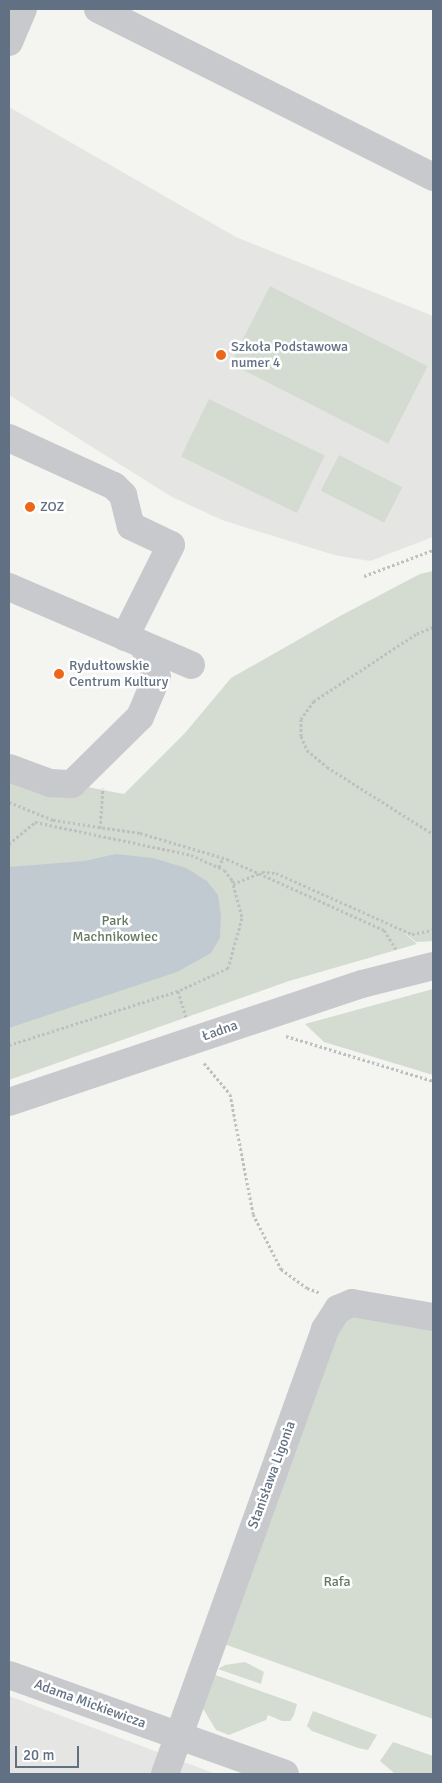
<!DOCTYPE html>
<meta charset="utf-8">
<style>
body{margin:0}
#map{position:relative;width:442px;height:1783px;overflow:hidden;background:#f4f5f0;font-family:Signika,sans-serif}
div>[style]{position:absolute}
.built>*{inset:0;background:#e5e6e4}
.green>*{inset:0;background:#d4dcd1;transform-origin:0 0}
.water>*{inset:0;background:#c1cad1}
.path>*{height:3px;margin-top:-1.5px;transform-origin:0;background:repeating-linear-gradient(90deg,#bebfc1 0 2.5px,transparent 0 5px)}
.minor>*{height:28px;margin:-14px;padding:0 14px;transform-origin:14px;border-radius:14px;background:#c7c9cd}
.dots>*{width:14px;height:14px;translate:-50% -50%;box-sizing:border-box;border:2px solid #fff;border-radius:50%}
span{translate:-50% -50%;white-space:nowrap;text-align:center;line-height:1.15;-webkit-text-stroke:5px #fff;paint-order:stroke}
.poi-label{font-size:14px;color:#627083}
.left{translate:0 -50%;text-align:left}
.park-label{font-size:14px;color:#637a61}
.street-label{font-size:14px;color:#627083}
.frame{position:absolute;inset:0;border:10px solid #627083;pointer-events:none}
.scale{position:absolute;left:15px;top:1746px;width:64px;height:22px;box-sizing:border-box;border:2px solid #627083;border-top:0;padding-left:6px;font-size:15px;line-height:18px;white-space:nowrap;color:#627083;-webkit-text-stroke:4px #fff;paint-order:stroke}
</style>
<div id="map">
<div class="built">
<div style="clip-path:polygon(9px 107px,236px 237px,433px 316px,433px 537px,370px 561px,334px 555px,222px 520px,172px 497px,9px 395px)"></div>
<div style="clip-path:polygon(9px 1696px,216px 1774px,9px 1774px)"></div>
</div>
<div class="green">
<div style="left:270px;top:286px;width:177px;height:87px;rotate:27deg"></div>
<div style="left:209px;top:399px;width:129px;height:64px;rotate:26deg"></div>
<div style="left:339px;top:455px;width:71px;height:40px;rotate:27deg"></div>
<div style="clip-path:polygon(433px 571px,433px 941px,416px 942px,396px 926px,417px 944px,289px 981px,9px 1080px,9px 757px,72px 784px,124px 794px,185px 733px,231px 678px,340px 616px,420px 574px)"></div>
<div style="clip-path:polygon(433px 989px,433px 1075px,324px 1042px,305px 1024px)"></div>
<div style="clip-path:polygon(338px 1309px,433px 1317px,433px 1719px,213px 1640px)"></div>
<div style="clip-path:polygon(245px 1662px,264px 1672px,261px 1684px,218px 1669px,225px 1665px)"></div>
<div style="clip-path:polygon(210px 1673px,297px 1704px,294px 1715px,290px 1721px,282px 1721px,268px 1715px,266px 1720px,229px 1735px,216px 1730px,202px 1707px)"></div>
<div style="clip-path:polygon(313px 1711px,377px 1735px,368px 1750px,358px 1748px,312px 1731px,307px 1726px)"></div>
<div style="clip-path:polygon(393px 1742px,433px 1756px,433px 1774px,395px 1774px,380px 1761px)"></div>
</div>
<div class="water">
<div style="clip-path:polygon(116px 854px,153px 858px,186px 868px,207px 881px,218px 895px,221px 916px,220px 938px,211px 953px,177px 972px,9px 1028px,9px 867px,84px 861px)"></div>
</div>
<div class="path">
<div style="left:364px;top:576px;width:74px;rotate:-20.6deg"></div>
<div style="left:433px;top:627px;width:18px;rotate:158deg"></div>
<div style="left:416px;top:634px;width:122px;rotate:146.7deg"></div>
<div style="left:314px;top:701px;width:22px;rotate:126deg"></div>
<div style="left:301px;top:719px;width:17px;rotate:90deg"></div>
<div style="left:301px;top:736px;width:15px;rotate:67deg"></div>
<div style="left:307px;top:750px;width:26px;rotate:40deg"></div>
<div style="left:327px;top:767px;width:125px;rotate:32.3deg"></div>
<div style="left:9px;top:802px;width:48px;rotate:22.2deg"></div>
<div style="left:53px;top:820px;width:88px;rotate:8.5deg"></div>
<div style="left:140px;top:833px;width:91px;rotate:16.6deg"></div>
<div style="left:227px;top:859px;width:172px;rotate:24.3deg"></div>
<div style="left:384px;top:930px;width:25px;rotate:58deg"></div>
<div style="left:100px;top:828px;width:40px;rotate:-85.7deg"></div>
<div style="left:9px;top:844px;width:34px;rotate:-40deg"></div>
<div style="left:35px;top:822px;width:159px;rotate:11.9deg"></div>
<div style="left:191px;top:855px;width:36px;rotate:24deg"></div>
<div style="left:224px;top:870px;width:13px;rotate:51deg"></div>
<div style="left:232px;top:880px;width:39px;rotate:75deg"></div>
<div style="left:242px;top:918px;width:52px;rotate:105.6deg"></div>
<div style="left:228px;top:968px;width:55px;rotate:155.3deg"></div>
<div style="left:178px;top:991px;width:177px;rotate:162.3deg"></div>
<div style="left:219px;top:867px;width:10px;rotate:-66deg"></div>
<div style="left:233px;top:884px;width:31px;rotate:-22deg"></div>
<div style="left:262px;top:872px;width:14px;rotate:4deg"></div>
<div style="left:276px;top:873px;width:149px;rotate:24.2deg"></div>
<div style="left:412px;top:934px;width:21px;rotate:-11deg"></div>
<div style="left:178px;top:991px;width:27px;rotate:73deg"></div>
<div style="left:286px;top:1036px;width:154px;rotate:17deg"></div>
<div style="left:204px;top:1063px;width:40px;rotate:50deg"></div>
<div style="left:230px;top:1094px;width:122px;rotate:79.1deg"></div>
<div style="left:253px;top:1214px;width:62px;rotate:63deg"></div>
<div style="left:281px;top:1269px;width:32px;rotate:36deg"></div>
<div style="left:307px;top:1288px;width:15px;rotate:20deg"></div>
</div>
<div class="minor">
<div style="left:98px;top:9px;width:375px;rotate:26.6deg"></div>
<div style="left:9px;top:42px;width:36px;rotate:-67deg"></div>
<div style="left:9px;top:438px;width:115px;rotate:24.6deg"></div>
<div style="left:114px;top:486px;width:13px;rotate:45deg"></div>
<div style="left:123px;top:495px;width:32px;rotate:76deg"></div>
<div style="left:131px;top:526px;width:44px;rotate:25.4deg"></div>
<div style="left:171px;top:545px;width:103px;rotate:116.6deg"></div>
<div style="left:9px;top:587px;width:198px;rotate:23.2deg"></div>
<div style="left:9px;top:768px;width:44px;rotate:20.1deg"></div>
<div style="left:50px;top:783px;width:22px;rotate:3deg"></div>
<div style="left:72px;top:784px;width:95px;rotate:-44.6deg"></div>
<div style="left:140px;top:717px;width:43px;rotate:-67deg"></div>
<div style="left:157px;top:677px;width:34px;rotate:-113deg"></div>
<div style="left:9px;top:1102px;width:372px;rotate:-18.5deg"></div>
<div style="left:362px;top:984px;width:73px;rotate:-14.2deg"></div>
<div style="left:9px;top:1675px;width:293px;rotate:19.7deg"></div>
<div style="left:165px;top:1774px;width:473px;rotate:-70.2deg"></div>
<div style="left:325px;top:1329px;width:24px;rotate:-57deg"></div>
<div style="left:338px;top:1309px;width:15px;rotate:-23deg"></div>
<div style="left:352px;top:1303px;width:82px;rotate:9.8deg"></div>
</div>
<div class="dots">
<div style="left:221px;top:355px;background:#ec6719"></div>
<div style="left:30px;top:507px;background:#ec6719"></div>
<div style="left:59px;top:674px;background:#ec6719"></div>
</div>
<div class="poi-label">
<span class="left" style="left:231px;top:355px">Szkoła Podstawowa<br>numer 4</span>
<span class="left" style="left:40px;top:507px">ZOZ</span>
<span class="left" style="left:69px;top:674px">Rydułtowskie<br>Centrum Kultury</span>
</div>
<div class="park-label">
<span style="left:115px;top:929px">Park<br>Machnikowiec</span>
<span style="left:337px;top:1582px">Rafa</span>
</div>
<div class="street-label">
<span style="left:220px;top:1031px;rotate:-19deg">Ładna</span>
<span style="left:272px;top:1475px;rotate:-70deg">Stanisława Ligonia</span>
<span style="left:90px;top:1704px;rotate:20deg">Adama Mickiewicza</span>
</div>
<div class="frame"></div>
<div class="scale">20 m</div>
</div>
